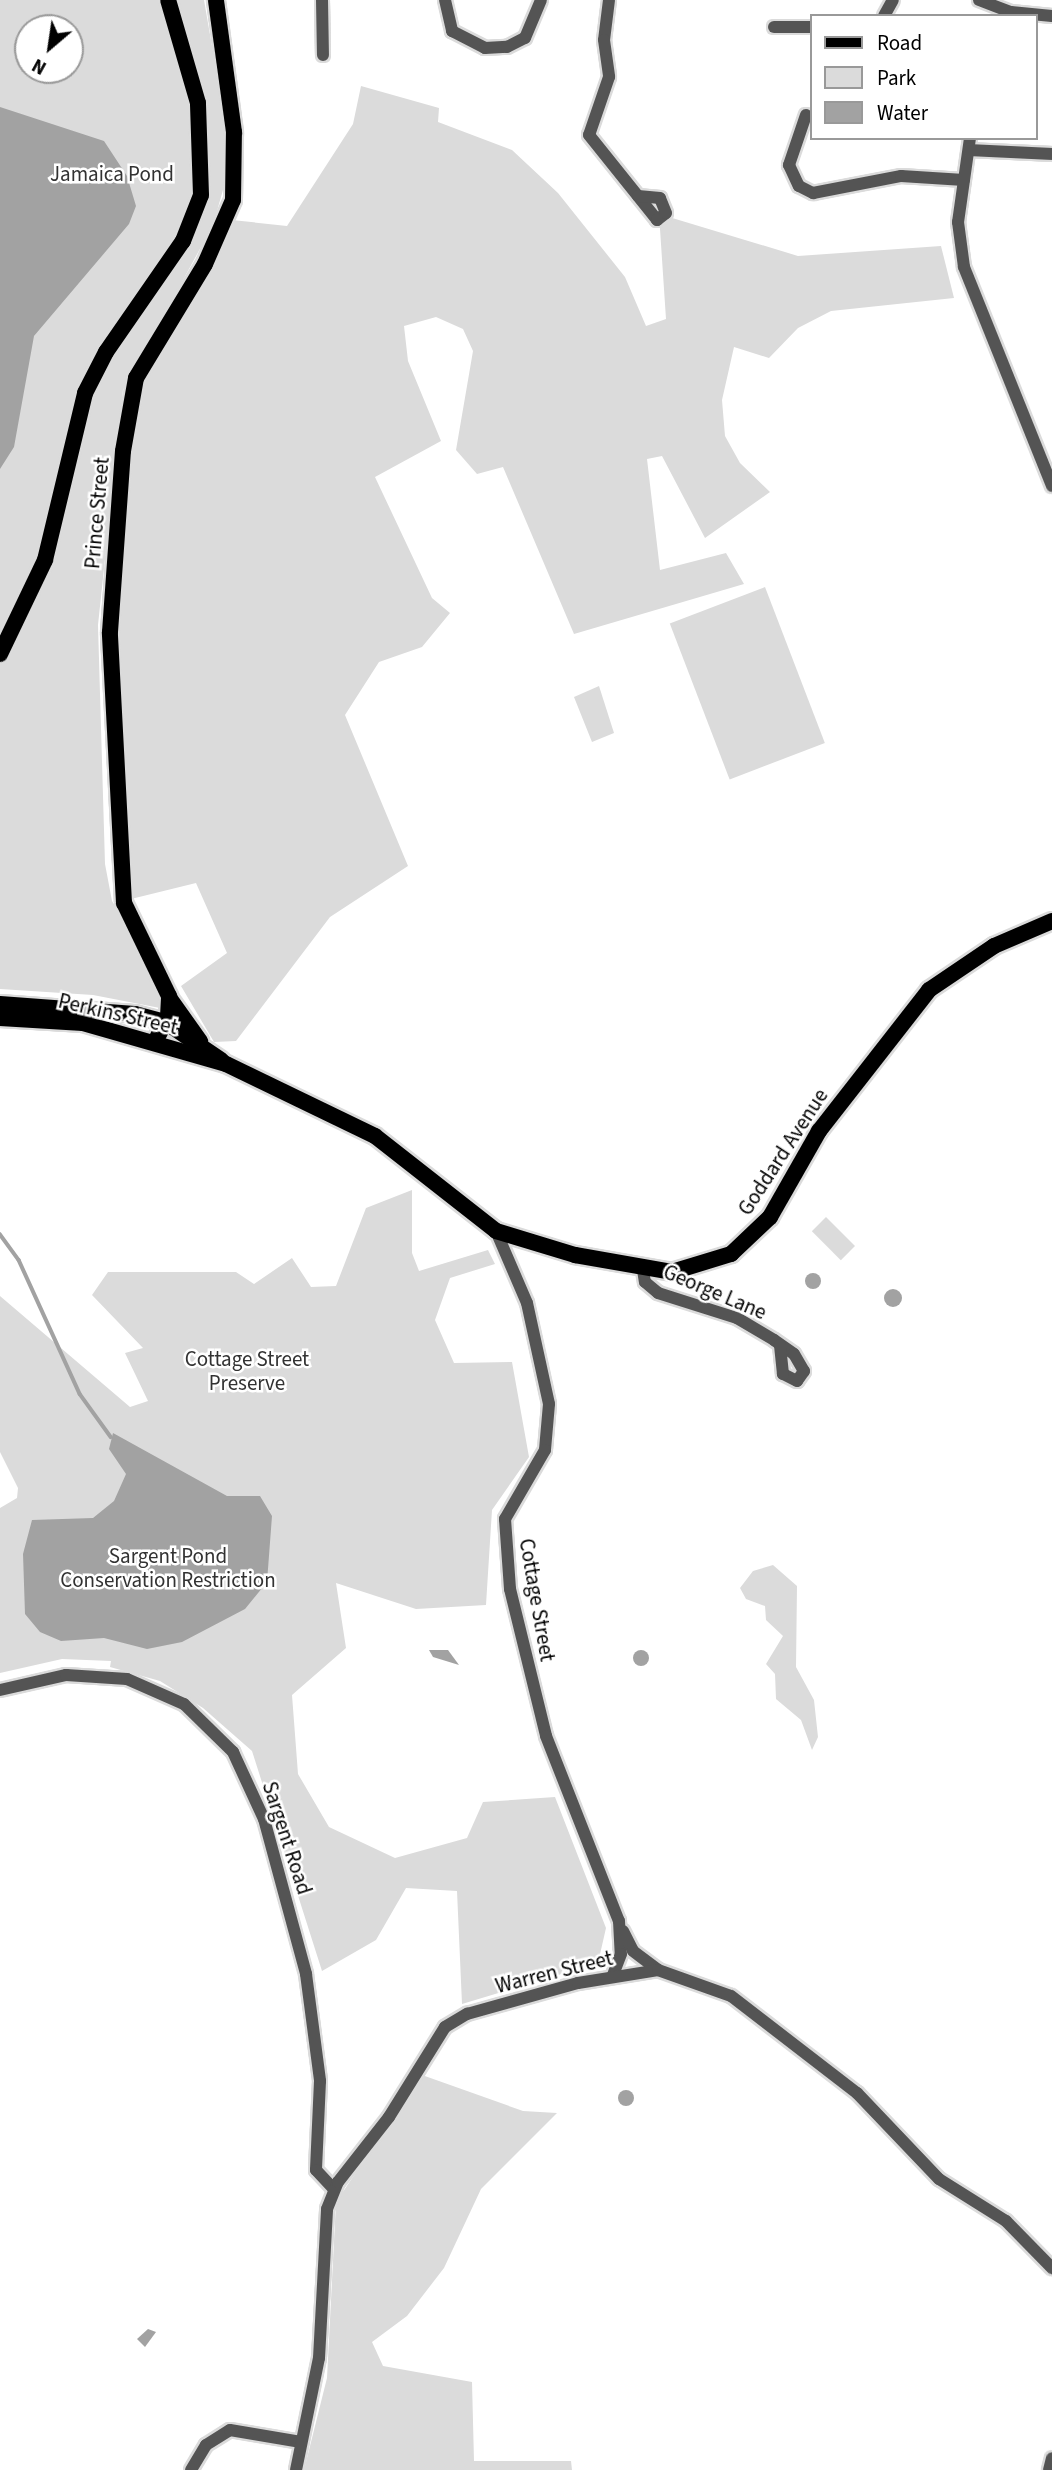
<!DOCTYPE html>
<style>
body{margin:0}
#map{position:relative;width:1052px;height:2470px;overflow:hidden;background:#fff;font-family:"Source Sans 3",sans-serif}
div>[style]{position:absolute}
.green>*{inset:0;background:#dbdbdb;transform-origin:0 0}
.water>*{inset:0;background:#a2a2a2}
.round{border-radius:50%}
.stream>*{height:3.5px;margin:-1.75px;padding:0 1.75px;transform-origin:1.75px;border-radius:1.75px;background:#a2a2a2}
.roads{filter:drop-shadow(2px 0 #dbdbdb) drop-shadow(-2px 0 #dbdbdb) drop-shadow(0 2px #dbdbdb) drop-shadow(0 -2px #dbdbdb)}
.minor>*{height:12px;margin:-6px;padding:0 6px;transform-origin:6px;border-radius:6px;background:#545454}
.major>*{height:16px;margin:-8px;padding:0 8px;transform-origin:8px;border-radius:8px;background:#000}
span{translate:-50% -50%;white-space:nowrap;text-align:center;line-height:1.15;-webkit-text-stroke:5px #fff;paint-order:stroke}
.park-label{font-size:21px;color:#323232}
.street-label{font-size:21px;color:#000}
.legend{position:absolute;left:810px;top:14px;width:228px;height:126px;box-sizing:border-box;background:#fff;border:2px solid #999;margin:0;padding:9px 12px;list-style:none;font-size:21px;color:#000}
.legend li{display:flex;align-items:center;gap:14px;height:35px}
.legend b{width:35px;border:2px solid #999}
.north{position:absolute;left:14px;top:14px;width:70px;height:70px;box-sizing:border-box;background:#fff;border:2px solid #999;border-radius:50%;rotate:209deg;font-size:19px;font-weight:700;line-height:28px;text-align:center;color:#000}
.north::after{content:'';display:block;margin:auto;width:24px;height:32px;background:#000;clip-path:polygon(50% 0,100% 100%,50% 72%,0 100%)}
</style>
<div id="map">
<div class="green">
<div style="clip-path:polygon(evenodd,0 0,204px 0,225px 121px,223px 190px,213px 225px,123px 390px,98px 625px,105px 864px,112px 901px,143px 952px,163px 1002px,160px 1008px,93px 995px,0 989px,0 0,28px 28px,70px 28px,70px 70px,28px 70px,28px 28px)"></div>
<div style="clip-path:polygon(361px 86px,439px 108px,438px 122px,512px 150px,558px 193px,625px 277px,646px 326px,666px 319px,659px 214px,798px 256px,941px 246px,954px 298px,831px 311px,798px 328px,769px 358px,734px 347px,722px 400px,725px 436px,740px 463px,770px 492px,705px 538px,662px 456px,647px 459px,660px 570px,726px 553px,744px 584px,574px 634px,503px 467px,477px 474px,456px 450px,473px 351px,463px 329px,436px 317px,404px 326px,408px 361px,441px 441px,375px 477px,432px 598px,450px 613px,422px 647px,379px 662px,345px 715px,408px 866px,330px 917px,236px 1041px,214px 1042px,181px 986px,227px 953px,196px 883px,131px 899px,118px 622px,130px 438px,146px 373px,232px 220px,287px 226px,353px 124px)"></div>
<div style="left:765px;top:587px;width:167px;height:102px;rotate:69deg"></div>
<div style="clip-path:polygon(599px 686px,614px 733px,592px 742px,574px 697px)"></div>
<div style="clip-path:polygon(412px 1190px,412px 1253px,419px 1271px,488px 1250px,495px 1264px,450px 1278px,435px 1320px,454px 1363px,512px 1362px,529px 1457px,492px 1510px,486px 1605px,416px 1609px,336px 1583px,346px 1648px,292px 1695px,298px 1774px,329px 1827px,395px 1858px,467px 1838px,483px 1802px,555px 1797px,606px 1928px,598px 1963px,462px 2004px,457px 1891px,406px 1888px,376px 1940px,322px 1971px,252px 1751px,203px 1708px,160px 1681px,110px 1667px,111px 1661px,62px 1659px,0 1673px,0 1508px,17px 1498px,18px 1488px,0 1452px,0 1296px,130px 1407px,148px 1401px,125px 1353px,143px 1348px,92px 1295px,108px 1272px,236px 1272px,254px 1284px,292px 1258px,311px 1287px,336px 1286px,366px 1208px)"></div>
<div style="left:826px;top:1217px;width:41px;height:20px;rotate:45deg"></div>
<div style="clip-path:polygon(773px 1565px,797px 1586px,796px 1667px,814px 1700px,818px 1737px,812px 1750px,801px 1720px,776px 1699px,775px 1674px,766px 1664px,783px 1636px,766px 1620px,765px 1606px,746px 1599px,740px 1588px,753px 1571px)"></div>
<div style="clip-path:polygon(422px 2075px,523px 2111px,557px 2113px,481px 2189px,444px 2268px,407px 2316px,372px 2342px,383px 2366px,472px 2382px,474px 2461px,571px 2461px,572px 2470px,304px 2470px,327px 2378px,336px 2202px)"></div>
</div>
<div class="water">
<div style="clip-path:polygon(0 107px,104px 141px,127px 176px,136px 206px,129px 224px,34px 336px,14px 447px,0 469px)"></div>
<div class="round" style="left:805px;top:1273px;width:16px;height:16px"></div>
<div class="round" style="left:884px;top:1289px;width:18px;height:18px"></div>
<div style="clip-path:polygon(113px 1433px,227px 1496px,260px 1496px,272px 1516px,267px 1582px,245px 1609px,182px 1642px,147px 1649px,104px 1638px,61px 1641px,40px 1632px,25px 1614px,23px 1554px,32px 1520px,93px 1518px,114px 1501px,126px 1474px,109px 1449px)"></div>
<div class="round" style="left:633px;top:1650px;width:16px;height:16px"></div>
<div style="clip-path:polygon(429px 1650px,448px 1650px,459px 1665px,433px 1657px)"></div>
<div class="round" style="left:618px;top:2090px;width:16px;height:16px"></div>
<div style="clip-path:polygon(148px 2329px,156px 2332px,145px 2347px,137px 2339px)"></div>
</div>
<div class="stream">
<div style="left:0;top:1234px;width:32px;rotate:54deg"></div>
<div style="left:19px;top:1260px;width:147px;rotate:65.5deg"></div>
<div style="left:80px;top:1394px;width:53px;rotate:54.2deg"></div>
</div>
<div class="roads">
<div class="minor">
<div style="left:322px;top:0;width:55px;rotate:89deg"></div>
<div style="left:445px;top:0;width:32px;rotate:77deg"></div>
<div style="left:452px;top:31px;width:37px;rotate:27deg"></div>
<div style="left:485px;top:48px;width:22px;rotate:-3deg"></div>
<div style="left:507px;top:47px;width:20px;rotate:-27deg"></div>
<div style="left:525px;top:38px;width:41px;rotate:-67.2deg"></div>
<div style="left:609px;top:0;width:40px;rotate:97.1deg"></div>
<div style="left:604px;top:40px;width:37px;rotate:82deg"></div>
<div style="left:609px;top:77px;width:61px;rotate:109deg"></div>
<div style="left:589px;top:135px;width:109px;rotate:51.3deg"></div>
<div style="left:657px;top:220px;width:11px;rotate:-38deg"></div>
<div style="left:666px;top:213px;width:16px;rotate:-112deg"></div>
<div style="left:660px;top:198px;width:22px;rotate:-175deg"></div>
<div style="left:979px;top:0;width:34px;rotate:21deg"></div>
<div style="left:1011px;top:12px;width:41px;rotate:5.6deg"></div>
<div style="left:884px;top:16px;width:18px;rotate:-61deg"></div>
<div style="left:774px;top:27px;width:38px"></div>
<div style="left:806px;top:115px;width:53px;rotate:108.8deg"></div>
<div style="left:789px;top:165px;width:23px;rotate:65deg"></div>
<div style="left:799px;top:186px;width:16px;rotate:27deg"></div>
<div style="left:813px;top:193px;width:90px;rotate:-10.9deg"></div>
<div style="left:901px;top:176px;width:63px;rotate:3.6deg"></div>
<div style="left:970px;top:138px;width:85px;rotate:98.1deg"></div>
<div style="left:958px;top:222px;width:45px;rotate:82.4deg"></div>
<div style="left:964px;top:267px;width:236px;rotate:68.1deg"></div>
<div style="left:969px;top:150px;width:83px;rotate:2.8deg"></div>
<div style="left:496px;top:1231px;width:78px;rotate:66.7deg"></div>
<div style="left:527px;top:1303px;width:103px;rotate:77.7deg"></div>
<div style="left:549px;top:1404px;width:46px;rotate:95deg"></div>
<div style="left:545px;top:1450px;width:80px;rotate:120.1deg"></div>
<div style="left:505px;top:1519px;width:70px;rotate:85.9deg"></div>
<div style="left:510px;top:1589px;width:151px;rotate:76.2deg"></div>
<div style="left:546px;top:1736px;width:199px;rotate:68.5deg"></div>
<div style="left:619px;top:1921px;width:33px;rotate:87deg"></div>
<div style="left:621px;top:1954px;width:22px;rotate:111deg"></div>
<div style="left:643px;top:1270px;width:12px;rotate:81deg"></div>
<div style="left:645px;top:1282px;width:17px;rotate:40deg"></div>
<div style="left:658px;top:1293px;width:83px;rotate:17.6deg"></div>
<div style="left:737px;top:1318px;width:43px;rotate:30.7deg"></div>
<div style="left:774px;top:1340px;width:24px;rotate:35deg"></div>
<div style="left:794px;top:1354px;width:20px;rotate:60deg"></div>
<div style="left:804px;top:1371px;width:12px;rotate:125deg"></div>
<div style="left:797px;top:1381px;width:16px;rotate:-153deg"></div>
<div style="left:783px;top:1374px;width:29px;rotate:-96deg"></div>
<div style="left:0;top:1690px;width:68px;rotate:-12.8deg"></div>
<div style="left:66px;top:1675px;width:61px;rotate:3.8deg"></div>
<div style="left:127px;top:1679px;width:62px;rotate:23.7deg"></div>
<div style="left:184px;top:1704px;width:69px;rotate:44.4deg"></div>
<div style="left:233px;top:1752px;width:74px;rotate:65.2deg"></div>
<div style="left:264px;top:1819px;width:161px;rotate:74.8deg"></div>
<div style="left:306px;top:1974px;width:108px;rotate:82.5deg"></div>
<div style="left:320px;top:2081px;width:89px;rotate:92.6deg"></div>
<div style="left:316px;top:2170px;width:26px;rotate:47deg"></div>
<div style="left:623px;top:1931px;width:22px;rotate:63deg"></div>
<div style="left:633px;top:1951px;width:31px;rotate:37deg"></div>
<div style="left:191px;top:2470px;width:29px;rotate:-59deg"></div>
<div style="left:206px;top:2445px;width:28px;rotate:-32deg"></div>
<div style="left:230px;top:2430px;width:72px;rotate:9.6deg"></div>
<div style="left:296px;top:2470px;width:114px;rotate:-78.4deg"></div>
<div style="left:319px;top:2358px;width:149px;rotate:-86.9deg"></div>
<div style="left:327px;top:2209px;width:29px;rotate:-68deg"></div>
<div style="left:338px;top:2182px;width:83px;rotate:-51.9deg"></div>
<div style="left:389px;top:2117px;width:106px;rotate:-58.1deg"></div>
<div style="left:445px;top:2027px;width:26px;rotate:-31deg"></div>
<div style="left:467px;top:2014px;width:115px;rotate:-15.6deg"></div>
<div style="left:578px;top:1983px;width:81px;rotate:-9.2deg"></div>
<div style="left:658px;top:1970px;width:77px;rotate:19.6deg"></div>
<div style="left:731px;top:1996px;width:159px;rotate:37.6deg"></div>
<div style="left:857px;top:2093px;width:119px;rotate:46.4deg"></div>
<div style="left:939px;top:2179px;width:79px;rotate:32.1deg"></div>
<div style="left:1006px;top:2221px;width:66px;rotate:45.6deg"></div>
<div style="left:1049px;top:2470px;width:12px;rotate:-76deg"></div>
</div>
<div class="major">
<div style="left:0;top:654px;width:104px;rotate:-64.4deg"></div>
<div style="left:45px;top:560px;width:172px;rotate:-76.5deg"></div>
<div style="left:85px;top:393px;width:46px;rotate:-62.9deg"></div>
<div style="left:106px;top:352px;width:135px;rotate:-55.3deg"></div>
<div style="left:183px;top:241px;width:49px;rotate:-68.6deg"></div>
<div style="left:201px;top:195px;width:92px;rotate:-91.9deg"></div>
<div style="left:198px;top:103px;width:107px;rotate:-106.2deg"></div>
<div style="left:170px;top:999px;width:52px;rotate:54.5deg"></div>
<div style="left:0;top:1004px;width:135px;rotate:4.2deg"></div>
<div style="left:135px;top:1014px;width:31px;rotate:15deg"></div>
<div style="left:165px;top:1022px;width:68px;rotate:34.2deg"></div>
<div style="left:0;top:1018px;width:83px;rotate:3.4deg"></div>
<div style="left:83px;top:1023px;width:149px;rotate:16deg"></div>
<div style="left:226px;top:1064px;width:165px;rotate:25.8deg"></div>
<div style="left:375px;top:1136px;width:154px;rotate:38.1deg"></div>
<div style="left:496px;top:1231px;width:83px;rotate:16.9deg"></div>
<div style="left:575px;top:1255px;width:98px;rotate:9.9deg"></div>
<div style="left:672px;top:1272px;width:62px;rotate:-17deg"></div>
<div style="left:731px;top:1254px;width:54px;rotate:-43.5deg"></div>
<div style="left:770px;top:1217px;width:99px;rotate:-60.3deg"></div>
<div style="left:819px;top:1131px;width:179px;rotate:-52deg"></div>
<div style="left:929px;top:990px;width:78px;rotate:-34.1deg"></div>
<div style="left:994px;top:946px;width:63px;rotate:-23.3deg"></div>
<div style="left:155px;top:1042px;width:28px;rotate:-63deg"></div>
<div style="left:168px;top:1017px;width:21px;rotate:-87deg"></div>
<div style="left:169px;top:996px;width:103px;rotate:-115.8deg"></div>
<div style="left:124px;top:903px;width:271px;rotate:-93deg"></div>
<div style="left:110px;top:632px;width:181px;rotate:-85.9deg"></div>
<div style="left:123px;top:451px;width:74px;rotate:-79.9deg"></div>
<div style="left:136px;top:378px;width:133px;rotate:-58.8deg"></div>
<div style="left:205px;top:264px;width:70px;rotate:-66.4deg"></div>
<div style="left:233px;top:200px;width:68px;rotate:-89.2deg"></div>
<div style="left:234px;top:132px;width:133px;rotate:-97.8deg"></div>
</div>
</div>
<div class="park-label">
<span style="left:112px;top:174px">Jamaica Pond</span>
<span style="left:247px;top:1371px">Cottage Street<br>Preserve</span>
<span style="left:168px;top:1568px">Sargent Pond<br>Conservation Restriction</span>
</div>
<div class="street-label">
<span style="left:97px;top:513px;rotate:-85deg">Prince Street</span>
<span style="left:118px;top:1014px;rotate:13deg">Perkins Street</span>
<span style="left:783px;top:1152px;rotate:-57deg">Goddard Avenue</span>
<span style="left:715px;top:1292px;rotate:23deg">George Lane</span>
<span style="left:537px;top:1600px;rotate:80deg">Cottage Street</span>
<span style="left:287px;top:1838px;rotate:72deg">Sargent Road</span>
<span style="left:554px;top:1972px;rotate:-14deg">Warren Street</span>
</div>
<ul class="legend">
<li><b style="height:9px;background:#000"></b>Road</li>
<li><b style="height:19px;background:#dbdbdb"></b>Park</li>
<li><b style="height:19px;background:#a2a2a2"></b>Water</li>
</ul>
<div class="north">N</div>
</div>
